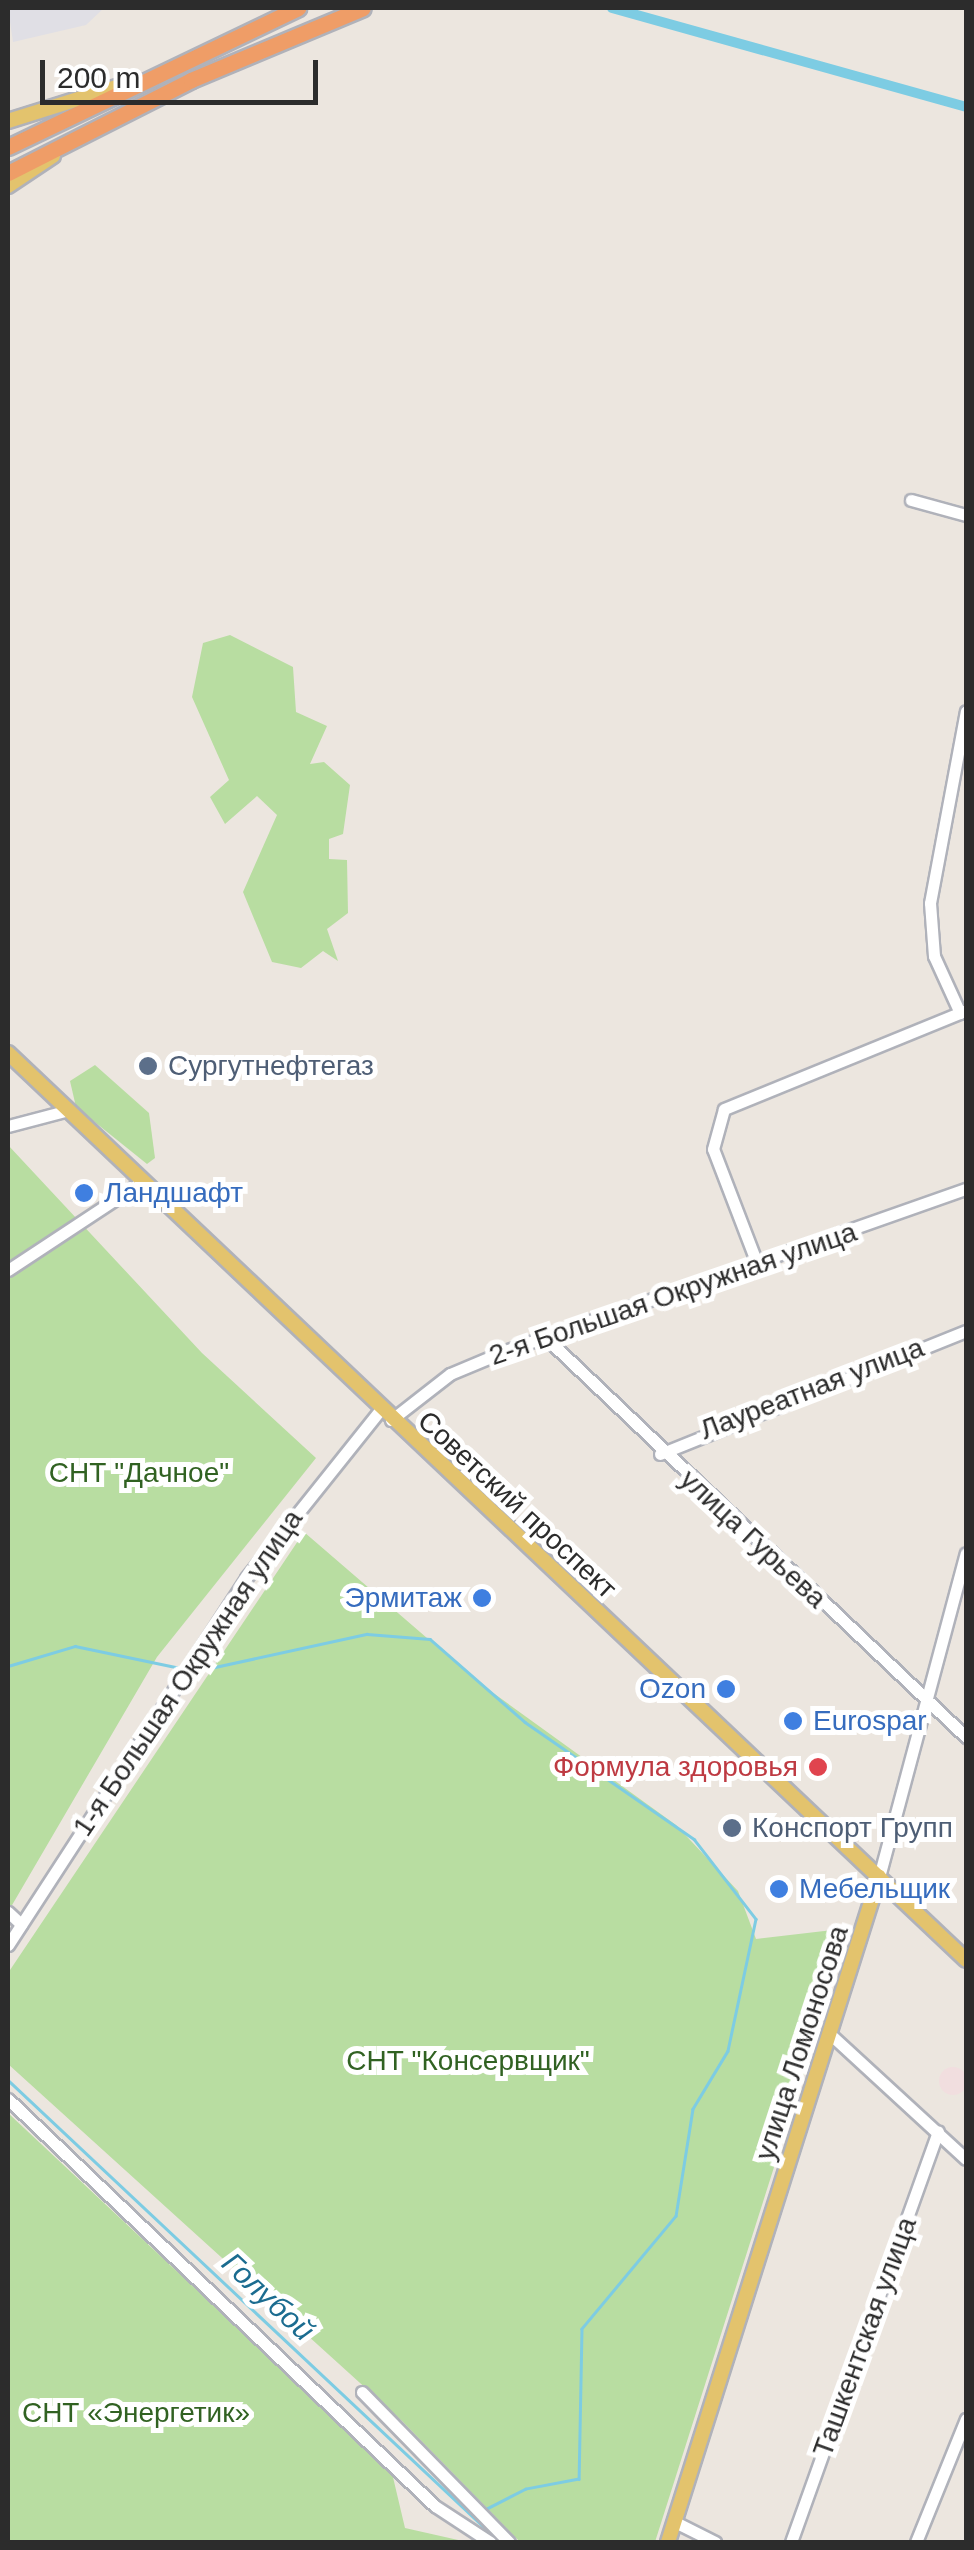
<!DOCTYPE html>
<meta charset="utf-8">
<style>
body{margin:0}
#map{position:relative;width:974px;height:2550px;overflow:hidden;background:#ece6df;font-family:Arial,sans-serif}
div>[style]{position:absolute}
.industrial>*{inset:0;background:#e0dfe5}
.medical>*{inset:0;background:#f1dedf}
.round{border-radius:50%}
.green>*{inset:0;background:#b8dda1}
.stream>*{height:2.5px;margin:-1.25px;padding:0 1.25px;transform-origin:1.25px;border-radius:1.25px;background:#7dcce3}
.canal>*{height:10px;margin:-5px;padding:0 5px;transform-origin:5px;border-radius:5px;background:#7dcce3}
.roads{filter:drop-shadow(2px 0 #b0b2ba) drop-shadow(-2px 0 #b0b2ba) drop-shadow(0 2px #b0b2ba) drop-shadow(0 -2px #b0b2ba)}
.minor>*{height:11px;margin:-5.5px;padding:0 5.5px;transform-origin:5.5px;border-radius:5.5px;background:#fff}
.major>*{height:14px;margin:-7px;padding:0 7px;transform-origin:7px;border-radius:7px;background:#e3c36d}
.highway>*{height:15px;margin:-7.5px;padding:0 7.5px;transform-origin:7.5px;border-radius:7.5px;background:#ef9d67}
.dots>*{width:28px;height:28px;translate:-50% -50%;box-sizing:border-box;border:5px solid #fff;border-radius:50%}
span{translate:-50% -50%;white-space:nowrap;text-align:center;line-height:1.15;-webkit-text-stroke:10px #fff;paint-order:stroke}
.service-label{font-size:28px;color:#4e5e75}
.left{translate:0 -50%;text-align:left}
.shop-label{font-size:28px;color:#366cbe}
.right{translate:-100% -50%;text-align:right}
.street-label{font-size:28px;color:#2c2c2c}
.park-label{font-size:28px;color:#316222}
.health-label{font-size:28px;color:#be3a42}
.water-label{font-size:30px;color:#1b6c90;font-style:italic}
.frame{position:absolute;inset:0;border:10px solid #2c2c2c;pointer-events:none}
.scale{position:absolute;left:40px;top:60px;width:278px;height:45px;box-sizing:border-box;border:5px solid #2c2c2c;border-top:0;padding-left:12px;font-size:30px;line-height:35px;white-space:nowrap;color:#2c2c2c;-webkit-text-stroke:8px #fff;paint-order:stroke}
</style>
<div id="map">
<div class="industrial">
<div style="clip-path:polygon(8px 8px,104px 8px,86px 25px,13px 42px)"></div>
</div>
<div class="medical">
<div class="round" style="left:939px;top:2067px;width:28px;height:28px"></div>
</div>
<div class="green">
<div style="clip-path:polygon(230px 635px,293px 667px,296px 712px,327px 726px,310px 764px,324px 762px,350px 785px,343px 834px,329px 839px,329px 859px,347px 860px,348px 913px,327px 929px,338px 961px,323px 951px,301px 968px,272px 962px,243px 892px,277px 815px,257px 796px,225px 824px,210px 797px,229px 780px,192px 697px,203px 643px)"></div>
<div style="clip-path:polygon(95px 1065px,149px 1113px,155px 1158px,147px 1164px,76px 1107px,70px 1081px)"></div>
<div style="clip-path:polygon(8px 1145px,202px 1353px,316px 1458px,157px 1657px,8px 1912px)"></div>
<div style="clip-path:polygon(304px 1532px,478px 1682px,676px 1825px,738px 1891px,756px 1939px,850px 1928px,655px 2542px,520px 2542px,402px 2421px,8px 2064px,8px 1973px)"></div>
<div style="clip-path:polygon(8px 2113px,392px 2473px,405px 2528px,467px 2542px,8px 2542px)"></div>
</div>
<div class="stream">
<div style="left:8px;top:1666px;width:70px;rotate:-16.6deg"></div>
<div style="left:75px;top:1646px;width:107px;rotate:11.8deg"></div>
<div style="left:192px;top:1672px;width:179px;rotate:-12.3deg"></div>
<div style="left:367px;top:1634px;width:63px;rotate:4.5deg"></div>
<div style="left:430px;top:1639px;width:126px;rotate:41.1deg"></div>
<div style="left:525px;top:1722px;width:206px;rotate:34.7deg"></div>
<div style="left:694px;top:1839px;width:101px;rotate:52.2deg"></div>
<div style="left:756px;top:1919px;width:135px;rotate:102deg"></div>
<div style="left:728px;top:2051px;width:68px;rotate:121.1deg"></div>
<div style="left:693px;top:2109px;width:108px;rotate:99deg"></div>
<div style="left:676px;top:2216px;width:147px;rotate:129.8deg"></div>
<div style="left:582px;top:2329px;width:150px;rotate:91.1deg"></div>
<div style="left:579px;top:2479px;width:54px;rotate:169.3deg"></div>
<div style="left:526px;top:2489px;width:48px;rotate:152.9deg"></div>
<div style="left:8px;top:2080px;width:675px;rotate:43.2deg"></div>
</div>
<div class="canal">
<div style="left:612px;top:8px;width:368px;rotate:15.6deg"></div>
</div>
<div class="roads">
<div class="minor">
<div style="left:911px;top:500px;width:57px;rotate:15.3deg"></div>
<div style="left:960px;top:1013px;width:63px;rotate:-114.5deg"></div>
<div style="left:934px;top:956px;width:53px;rotate:-94.3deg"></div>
<div style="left:930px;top:903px;width:195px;rotate:-79.4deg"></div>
<div style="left:8px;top:1126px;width:59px;rotate:-14.7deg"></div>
<div style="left:758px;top:1266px;width:125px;rotate:-111deg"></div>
<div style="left:713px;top:1149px;width:41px;rotate:-74.6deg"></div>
<div style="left:724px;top:1109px;width:261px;rotate:-22.2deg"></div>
<div style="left:8px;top:1270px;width:158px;rotate:-33.4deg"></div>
<div style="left:545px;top:1337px;width:581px;rotate:43.53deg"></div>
<div style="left:391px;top:1420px;width:75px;rotate:-37.9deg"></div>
<div style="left:450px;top:1374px;width:60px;rotate:-22.7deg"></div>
<div style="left:505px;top:1351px;width:489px;rotate:-19.4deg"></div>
<div style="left:660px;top:1454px;width:330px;rotate:-21.9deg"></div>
<div style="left:879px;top:1877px;width:335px;rotate:-75deg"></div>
<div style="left:8px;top:1912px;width:18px;rotate:43deg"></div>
<div style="left:8px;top:1945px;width:437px;rotate:-57deg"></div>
<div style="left:246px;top:1578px;width:215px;rotate:-51.4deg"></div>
<div style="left:831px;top:2035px;width:183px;rotate:42.6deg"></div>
<div style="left:8px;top:2099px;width:590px;rotate:43.63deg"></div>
<div style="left:435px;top:2506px;width:66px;rotate:33.2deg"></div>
<div style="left:362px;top:2392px;width:210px;rotate:45.6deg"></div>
<div style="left:675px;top:2522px;width:45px;rotate:26.6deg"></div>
<div style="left:791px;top:2542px;width:436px;rotate:-70.3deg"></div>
<div style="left:916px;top:2542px;width:133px;rotate:-67.9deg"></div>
</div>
<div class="major">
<div style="left:8px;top:121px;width:124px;rotate:-17.4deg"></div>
<div style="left:8px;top:186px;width:54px;rotate:-33.7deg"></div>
<div style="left:8px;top:1053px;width:1319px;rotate:43.43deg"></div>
<div style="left:668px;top:2542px;width:698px;rotate:-72.4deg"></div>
</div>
<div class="highway">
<div style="left:8px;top:147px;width:322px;rotate:-25.6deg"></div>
<div style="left:8px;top:173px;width:205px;rotate:-26.9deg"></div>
<div style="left:191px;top:80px;width:186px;rotate:-22.7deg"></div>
</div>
</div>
<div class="dots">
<div style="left:148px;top:1066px;background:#5c6f8a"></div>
<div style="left:84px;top:1193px;background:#3f7fe0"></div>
<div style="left:482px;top:1598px;background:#3f7fe0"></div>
<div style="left:726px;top:1689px;background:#3f7fe0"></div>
<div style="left:793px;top:1721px;background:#3f7fe0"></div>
<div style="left:818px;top:1767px;background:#e0444e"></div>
<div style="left:732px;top:1828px;background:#5c6f8a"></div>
<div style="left:779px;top:1889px;background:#3f7fe0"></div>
</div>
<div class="service-label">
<span class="left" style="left:168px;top:1066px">Сургутнефтегаз</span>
<span class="left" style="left:752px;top:1828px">Конспорт Групп</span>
</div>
<div class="shop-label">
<span class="left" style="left:104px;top:1193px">Ландшафт</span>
<span class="right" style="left:462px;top:1598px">Эрмитаж</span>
<span class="right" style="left:706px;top:1689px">Ozon</span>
<span class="left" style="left:813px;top:1721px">Eurospar</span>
<span class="left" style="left:799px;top:1889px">Мебельщик</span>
</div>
<div class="street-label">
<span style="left:673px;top:1294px;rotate:-19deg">2-я Большая Окружная улица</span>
<span style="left:812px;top:1389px;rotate:-21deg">Лауреатная улица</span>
<span style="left:517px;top:1505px;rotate:43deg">Советский проспект</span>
<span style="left:753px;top:1539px;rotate:43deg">улица Гурьева</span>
<span style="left:188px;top:1673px;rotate:-56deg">1-я Большая Окружная улица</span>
<span style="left:802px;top:2043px;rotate:-72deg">улица Ломоносова</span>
<span style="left:865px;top:2337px;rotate:-70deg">Ташкентская улица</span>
</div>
<div class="park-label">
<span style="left:139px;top:1473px">СНТ "Дачное"</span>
<span style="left:468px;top:2061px">СНТ "Консервщик"</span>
<span style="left:136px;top:2413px">СНТ «Энергетик»</span>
</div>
<div class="health-label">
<span class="right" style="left:798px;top:1767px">Формула здоровья</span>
</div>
<div class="water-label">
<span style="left:268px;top:2297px;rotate:43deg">Голубой</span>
</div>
<div class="frame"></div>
<div class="scale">200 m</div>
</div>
